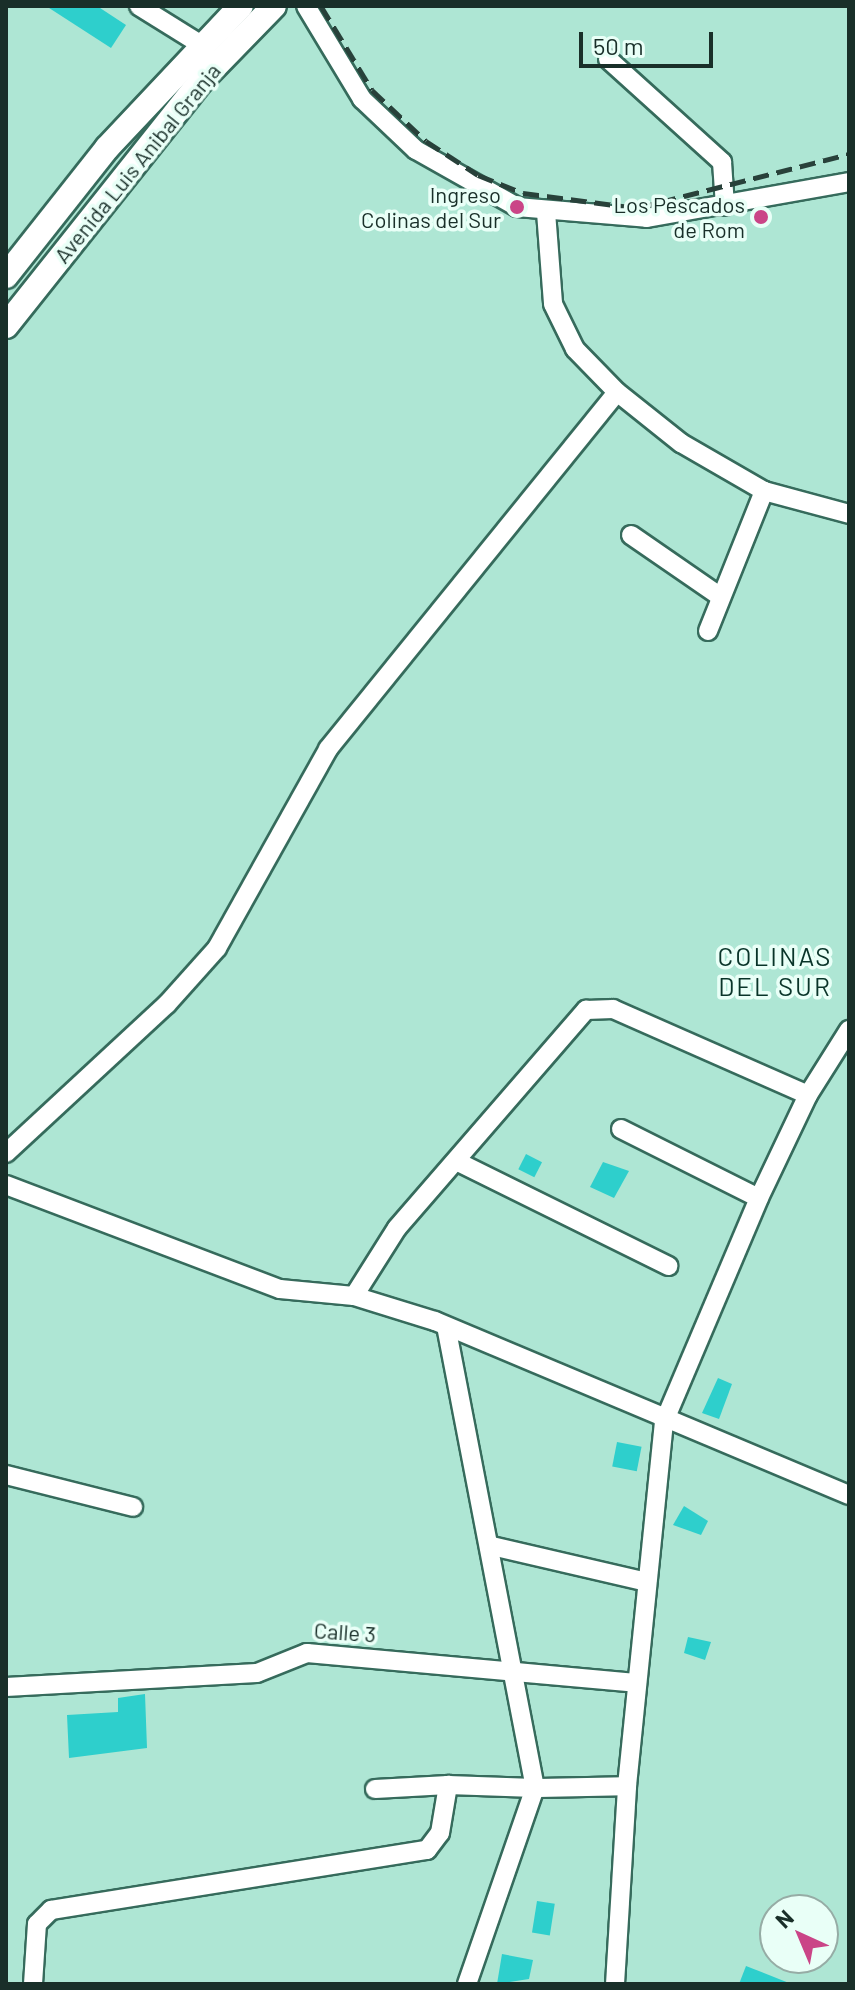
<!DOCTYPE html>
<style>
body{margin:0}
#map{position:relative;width:855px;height:1990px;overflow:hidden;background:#aee6d4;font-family:Barlow,sans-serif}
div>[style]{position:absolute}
.building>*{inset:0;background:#2ecfcc;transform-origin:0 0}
.roads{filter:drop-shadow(2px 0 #366b5c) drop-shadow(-2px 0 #366b5c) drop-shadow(0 2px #366b5c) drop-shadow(0 -2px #366b5c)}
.minor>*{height:18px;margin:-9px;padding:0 9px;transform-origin:9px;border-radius:9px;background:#fff}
.major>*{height:24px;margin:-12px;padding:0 12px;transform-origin:12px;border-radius:12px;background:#fff}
.rail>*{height:5px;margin-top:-2.5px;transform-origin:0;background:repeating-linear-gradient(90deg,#28413a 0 16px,transparent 0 24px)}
.dots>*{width:22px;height:22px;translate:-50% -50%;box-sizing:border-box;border:4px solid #e9fff7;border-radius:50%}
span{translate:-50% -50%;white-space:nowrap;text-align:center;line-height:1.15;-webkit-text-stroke:7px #e9fff7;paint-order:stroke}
.street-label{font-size:22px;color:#192f29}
.poi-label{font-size:22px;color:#192f29}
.right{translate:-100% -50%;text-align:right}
.quarter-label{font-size:26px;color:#093429;letter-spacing:2px}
.frame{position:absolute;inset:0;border:8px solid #192f29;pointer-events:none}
.north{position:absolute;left:759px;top:1894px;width:80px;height:80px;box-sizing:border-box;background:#e9fff7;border:2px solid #96aca5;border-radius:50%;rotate:316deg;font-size:22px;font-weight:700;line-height:32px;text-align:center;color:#192f29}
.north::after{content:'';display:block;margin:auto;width:28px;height:36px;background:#ca4587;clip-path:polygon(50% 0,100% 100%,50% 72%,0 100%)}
.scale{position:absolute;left:579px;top:32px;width:134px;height:36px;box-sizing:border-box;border:4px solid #192f29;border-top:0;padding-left:10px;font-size:24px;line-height:28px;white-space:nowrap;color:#192f29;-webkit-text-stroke:6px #e9fff7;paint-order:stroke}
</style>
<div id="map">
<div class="building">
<div style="clip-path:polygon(46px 6px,97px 6px,126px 25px,111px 48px)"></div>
<div style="left:526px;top:1154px;width:18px;height:17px;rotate:27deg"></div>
<div style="clip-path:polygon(603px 1162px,629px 1171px,614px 1198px,590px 1187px)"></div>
<div style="clip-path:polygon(718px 1378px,732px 1384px,719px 1419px,702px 1413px)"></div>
<div style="left:617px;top:1442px;width:25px;height:25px;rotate:11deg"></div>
<div style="clip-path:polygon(684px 1506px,708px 1521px,701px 1535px,673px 1525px)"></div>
<div style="clip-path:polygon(688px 1637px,711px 1642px,705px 1660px,684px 1653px)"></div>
<div style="clip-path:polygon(145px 1694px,147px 1748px,69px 1758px,67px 1715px,118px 1712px,118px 1698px)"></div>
<div style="left:537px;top:1901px;width:18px;height:32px;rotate:9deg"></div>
<div style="clip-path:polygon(502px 1954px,533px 1960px,529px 1979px,497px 1984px)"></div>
<div style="clip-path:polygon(746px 1966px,789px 1983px,789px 1984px,739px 1984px)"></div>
</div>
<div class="roads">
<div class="minor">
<div style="left:139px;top:6px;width:72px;rotate:31.9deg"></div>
<div style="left:306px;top:6px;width:109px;rotate:58.9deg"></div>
<div style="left:362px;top:99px;width:74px;rotate:43.4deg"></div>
<div style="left:416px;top:150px;width:116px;rotate:29.4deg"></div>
<div style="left:517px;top:207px;width:130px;rotate:4.8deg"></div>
<div style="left:647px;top:218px;width:205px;rotate:-10.1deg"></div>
<div style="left:608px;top:59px;width:154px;rotate:42.1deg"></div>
<div style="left:722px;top:162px;width:44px;rotate:86.1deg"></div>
<div style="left:546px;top:212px;width:92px;rotate:85.6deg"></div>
<div style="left:553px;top:304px;width:50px;rotate:63.9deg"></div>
<div style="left:575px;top:349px;width:60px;rotate:45.7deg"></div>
<div style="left:617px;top:392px;width:82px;rotate:38.6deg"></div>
<div style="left:681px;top:443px;width:96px;rotate:30deg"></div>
<div style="left:764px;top:491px;width:88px;rotate:15.1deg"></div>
<div style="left:631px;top:535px;width:109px;rotate:34.6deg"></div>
<div style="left:708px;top:631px;width:151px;rotate:-68.2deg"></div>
<div style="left:621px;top:1129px;width:154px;rotate:26.6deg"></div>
<div style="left:6px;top:1153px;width:219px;rotate:-42.8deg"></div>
<div style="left:167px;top:1004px;width:75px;rotate:-48.2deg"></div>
<div style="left:217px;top:948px;width:228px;rotate:-60.8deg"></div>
<div style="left:328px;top:749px;width:459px;rotate:-51deg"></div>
<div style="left:456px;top:1161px;width:237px;rotate:26.3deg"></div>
<div style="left:6px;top:1185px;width:293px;rotate:20.8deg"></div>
<div style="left:280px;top:1289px;width:74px;rotate:5.4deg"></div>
<div style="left:354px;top:1296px;width:85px;rotate:17.2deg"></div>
<div style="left:435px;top:1321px;width:449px;rotate:22.8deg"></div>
<div style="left:354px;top:1296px;width:80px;rotate:-57.7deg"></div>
<div style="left:397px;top:1228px;width:289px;rotate:-49.1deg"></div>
<div style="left:586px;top:1010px;width:27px;rotate:-2deg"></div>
<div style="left:613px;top:1009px;width:213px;rotate:23.8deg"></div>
<div style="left:6px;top:1475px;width:131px;rotate:14.1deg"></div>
<div style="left:492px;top:1546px;width:159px;rotate:13.1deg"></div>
<div style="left:6px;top:1687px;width:251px;rotate:-3.2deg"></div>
<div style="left:257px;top:1673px;width:54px;rotate:-21.8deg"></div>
<div style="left:307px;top:1653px;width:330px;rotate:5.2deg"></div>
<div style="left:375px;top:1789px;width:73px;rotate:-3.1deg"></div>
<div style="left:33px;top:1984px;width:60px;rotate:-86.2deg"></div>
<div style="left:37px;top:1924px;width:20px;rotate:-45deg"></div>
<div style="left:51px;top:1910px;width:381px;rotate:-9.1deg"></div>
<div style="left:427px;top:1850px;width:21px;rotate:-53deg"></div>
<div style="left:440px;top:1833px;width:49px;rotate:-80.5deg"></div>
<div style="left:448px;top:1785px;width:87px;rotate:2deg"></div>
<div style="left:535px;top:1788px;width:470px;rotate:-100.9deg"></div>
<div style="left:467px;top:1984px;width:207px;rotate:-70.9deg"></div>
<div style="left:535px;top:1788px;width:92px;rotate:-1.2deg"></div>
<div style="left:615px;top:1984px;width:198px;rotate:-86.5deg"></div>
<div style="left:627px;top:1786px;width:366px;rotate:-84.2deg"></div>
<div style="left:664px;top:1422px;width:243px;rotate:-67deg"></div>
<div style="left:759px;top:1198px;width:114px;rotate:-64.6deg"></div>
<div style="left:808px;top:1095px;width:77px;rotate:-57.8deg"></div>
</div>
<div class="major">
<div style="left:6px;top:276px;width:163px;rotate:-51.7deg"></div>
<div style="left:107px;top:148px;width:195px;rotate:-46.7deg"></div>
<div style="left:6px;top:326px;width:315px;rotate:-51.5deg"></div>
<div style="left:202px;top:80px;width:103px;rotate:-45.8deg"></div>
</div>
</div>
<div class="rail">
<div style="left:321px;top:6px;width:98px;rotate:58.7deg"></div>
<div style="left:372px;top:90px;width:74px;rotate:43.4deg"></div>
<div style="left:426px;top:141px;width:62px;rotate:33.2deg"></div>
<div style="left:478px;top:175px;width:48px;rotate:21.8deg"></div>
<div style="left:523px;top:193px;width:115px;rotate:7.5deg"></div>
<div style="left:637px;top:208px;width:219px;rotate:-14.3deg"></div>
</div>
<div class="dots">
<div style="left:517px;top:207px;background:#ca4587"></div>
<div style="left:761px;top:217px;background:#ca4587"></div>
</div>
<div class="street-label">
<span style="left:137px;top:163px;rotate:-51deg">Avenida Luis Anibal Granja</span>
<span style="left:345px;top:1632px;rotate:4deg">Calle 3</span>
</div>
<div class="poi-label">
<span class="right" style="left:501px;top:207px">Ingreso<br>Colinas del Sur</span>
<span class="right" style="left:745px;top:217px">Los Pescados<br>de Rom</span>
</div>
<div class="quarter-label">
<span style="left:775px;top:971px">COLINAS<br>DEL SUR</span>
</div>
<div class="frame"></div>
<div class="north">N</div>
<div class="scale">50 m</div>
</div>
